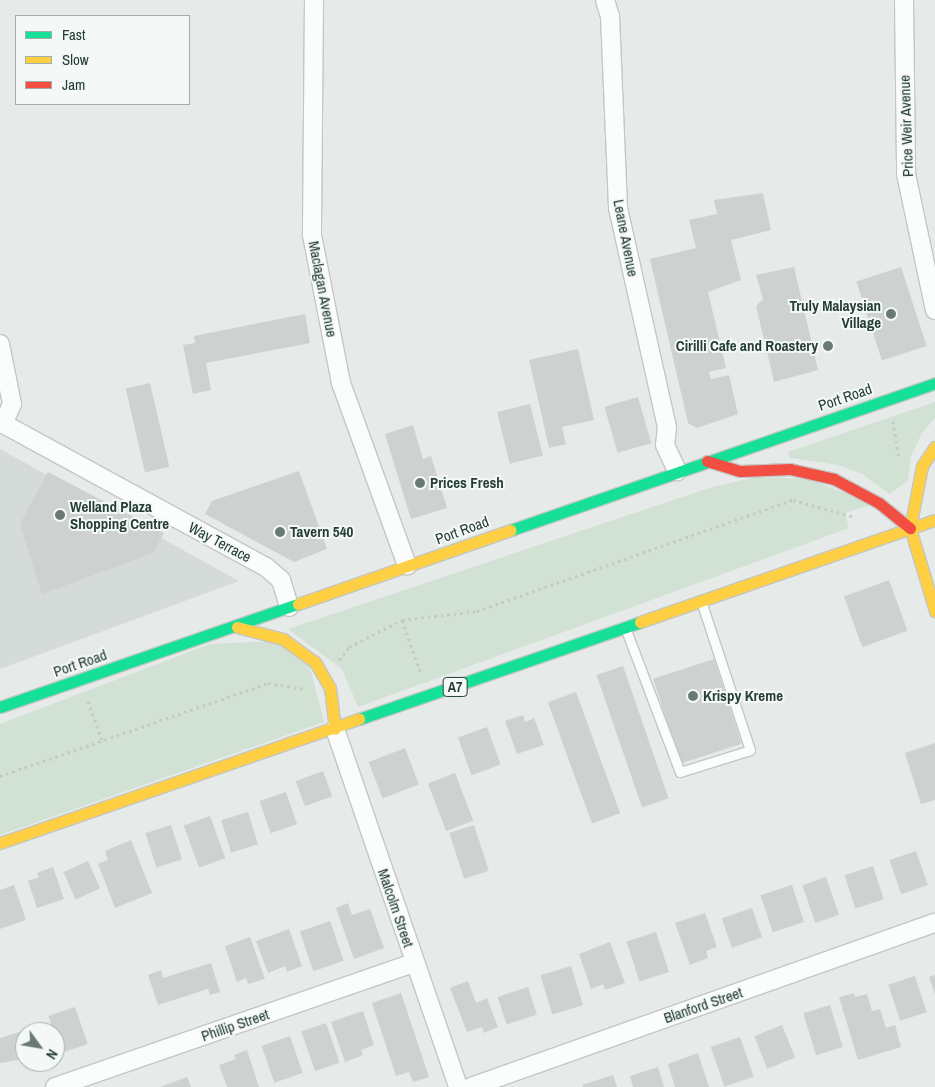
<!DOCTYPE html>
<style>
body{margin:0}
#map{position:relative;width:935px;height:1087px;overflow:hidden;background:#e6eae8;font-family:"Archivo Narrow",sans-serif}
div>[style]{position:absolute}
.built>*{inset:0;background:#d4dbd8}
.green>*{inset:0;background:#d1e2d5}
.building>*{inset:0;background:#cdd2d0;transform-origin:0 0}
.path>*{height:3px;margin-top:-1.5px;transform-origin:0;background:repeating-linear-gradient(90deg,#c2cac6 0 2.5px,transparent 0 6.5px)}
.roads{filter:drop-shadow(1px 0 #c3c7c5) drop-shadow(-1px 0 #c3c7c5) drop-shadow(0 1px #c3c7c5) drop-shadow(0 -1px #c3c7c5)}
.lane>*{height:9px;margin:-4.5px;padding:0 4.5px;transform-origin:4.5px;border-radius:4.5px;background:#fbfcfc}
.street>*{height:18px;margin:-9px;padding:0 9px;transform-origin:9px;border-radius:9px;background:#fbfcfc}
.fast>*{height:11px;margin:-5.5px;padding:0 5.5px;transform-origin:5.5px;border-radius:5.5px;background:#16e098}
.slow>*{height:11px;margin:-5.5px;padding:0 5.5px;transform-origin:5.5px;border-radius:5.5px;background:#ffcf43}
.jam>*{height:11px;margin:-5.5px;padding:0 5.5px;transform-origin:5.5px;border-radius:5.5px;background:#f24e42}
.dots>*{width:14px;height:14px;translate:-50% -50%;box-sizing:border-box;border:2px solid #f4f9f7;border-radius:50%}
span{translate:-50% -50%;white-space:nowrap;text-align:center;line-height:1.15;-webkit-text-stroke:4px #f4f9f7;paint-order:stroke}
.shield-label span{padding:1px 4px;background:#f4f9f7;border:1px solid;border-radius:4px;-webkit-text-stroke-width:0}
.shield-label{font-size:14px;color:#253d36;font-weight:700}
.street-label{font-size:15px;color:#253d36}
.poi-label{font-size:15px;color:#253d36;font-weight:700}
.right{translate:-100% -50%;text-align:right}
.left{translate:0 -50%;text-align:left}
.legend{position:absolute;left:15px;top:15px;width:175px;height:90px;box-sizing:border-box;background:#f4f9f7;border:1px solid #a1aeaa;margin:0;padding:6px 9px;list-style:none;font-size:15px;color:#253d36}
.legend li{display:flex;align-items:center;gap:10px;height:25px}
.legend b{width:25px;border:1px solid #a1aeaa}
.north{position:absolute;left:15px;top:1022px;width:50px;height:50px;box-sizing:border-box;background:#f4f9f7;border:1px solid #a1aeaa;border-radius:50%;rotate:122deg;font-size:14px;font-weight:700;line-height:20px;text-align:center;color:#253d36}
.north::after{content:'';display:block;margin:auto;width:18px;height:22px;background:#697a74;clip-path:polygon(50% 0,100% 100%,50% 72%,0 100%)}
</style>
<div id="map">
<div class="built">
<div style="clip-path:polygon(0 449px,239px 581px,0 669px)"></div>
</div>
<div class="green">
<div style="clip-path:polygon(935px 402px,935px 418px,922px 433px,911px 456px,908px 481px,889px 494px,862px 474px,838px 465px,790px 458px,788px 452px)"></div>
<div style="clip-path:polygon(756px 477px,808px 479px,874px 504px,845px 513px,849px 528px,358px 707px,342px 669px,288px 629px,709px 488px)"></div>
<div style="clip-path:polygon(274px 641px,309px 664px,324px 722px,0 835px,0 724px,210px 644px)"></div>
</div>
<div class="building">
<div style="clip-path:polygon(763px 193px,771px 230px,731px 240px,741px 280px,708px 292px,726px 368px,709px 372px,711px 379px,729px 375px,738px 414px,697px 428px,688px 423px,650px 259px,696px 248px,689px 220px,717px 214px,714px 200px)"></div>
<div style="clip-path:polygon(794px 267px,818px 370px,774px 382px,756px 306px,763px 299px,756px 275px)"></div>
<div style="left:901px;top:267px;width:83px;height:47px;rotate:72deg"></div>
<div style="clip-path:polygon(305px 314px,310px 343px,206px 363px,211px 390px,193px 394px,183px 345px,195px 343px,194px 336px)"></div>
<div style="clip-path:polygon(578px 349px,594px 420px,562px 427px,566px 444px,549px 448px,529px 360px)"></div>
<div style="left:150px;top:383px;width:86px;height:25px;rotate:77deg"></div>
<div style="left:638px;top:397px;width:48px;height:35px;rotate:74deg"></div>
<div style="left:530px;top:404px;width:53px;height:34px;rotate:76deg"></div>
<div style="clip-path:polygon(413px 425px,423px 459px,431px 456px,447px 508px,411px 519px,385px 434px)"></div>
<div style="clip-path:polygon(299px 471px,327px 549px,294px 562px,205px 514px,212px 501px)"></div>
<div style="clip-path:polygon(48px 472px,164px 533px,153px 553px,42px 594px,20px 524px)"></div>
<div style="left:889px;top:580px;width:54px;height:48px;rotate:70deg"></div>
<div style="left:714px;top:659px;width:89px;height:64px;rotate:72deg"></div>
<div style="left:623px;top:666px;width:140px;height:28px;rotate:71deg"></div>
<div style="left:576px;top:692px;width:129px;height:30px;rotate:70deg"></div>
<div style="clip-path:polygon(523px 715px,525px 722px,534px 718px,544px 745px,517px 754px,505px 721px)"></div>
<div style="left:487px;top:727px;width:40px;height:31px;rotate:70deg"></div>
<div style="clip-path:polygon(935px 743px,935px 800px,921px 804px,905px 753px)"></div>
<div style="left:405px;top:748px;width:39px;height:39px;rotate:69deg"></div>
<div style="left:323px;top:771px;width:27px;height:29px;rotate:70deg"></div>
<div style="left:455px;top:773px;width:51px;height:29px;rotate:69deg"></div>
<div style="left:286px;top:792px;width:34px;height:28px;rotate:71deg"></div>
<div style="left:248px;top:812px;width:34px;height:28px;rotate:73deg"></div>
<div style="left:210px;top:816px;width:45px;height:28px;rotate:70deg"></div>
<div style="left:171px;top:825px;width:36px;height:27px;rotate:72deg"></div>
<div style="left:474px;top:825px;width:48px;height:26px;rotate:72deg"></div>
<div style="clip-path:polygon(131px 840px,152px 893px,115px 908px,98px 864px,108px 860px,105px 851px)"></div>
<div style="left:916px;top:851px;width:36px;height:28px;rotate:71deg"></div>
<div style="left:88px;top:861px;width:30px;height:27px;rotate:66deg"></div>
<div style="left:873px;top:866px;width:35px;height:30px;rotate:72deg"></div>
<div style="clip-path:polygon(53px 867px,64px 899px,37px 908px,28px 881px,39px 877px,37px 873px)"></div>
<div style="left:826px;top:877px;width:40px;height:25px;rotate:71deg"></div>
<div style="clip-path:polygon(14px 885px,26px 920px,0 929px,0 890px)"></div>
<div style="left:792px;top:885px;width:39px;height:33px;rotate:72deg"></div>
<div style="clip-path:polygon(348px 903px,352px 915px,370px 909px,384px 948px,354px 959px,336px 908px)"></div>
<div style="left:752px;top:908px;width:31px;height:32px;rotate:71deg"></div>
<div style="clip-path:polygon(705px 913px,717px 947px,706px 951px,708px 958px,690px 965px,675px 923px)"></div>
<div style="left:330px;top:921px;width:42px;height:32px;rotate:71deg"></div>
<div style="clip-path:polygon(289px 929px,302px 966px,287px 972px,285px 966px,268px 973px,256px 941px)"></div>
<div style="left:656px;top:932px;width:42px;height:31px;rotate:72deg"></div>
<div style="clip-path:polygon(250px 937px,265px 979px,248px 984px,246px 978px,237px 982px,225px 946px)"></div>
<div style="clip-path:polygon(610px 942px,625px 983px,605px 990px,603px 984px,591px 989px,579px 954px)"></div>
<div style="clip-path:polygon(211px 963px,220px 992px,210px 995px,208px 989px,158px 1005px,148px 975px,161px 970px,163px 978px)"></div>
<div style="left:571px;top:966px;width:41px;height:32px;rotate:73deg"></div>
<div style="clip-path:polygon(935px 975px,935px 994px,929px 977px)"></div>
<div style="left:915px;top:976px;width:38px;height:28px;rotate:72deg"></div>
<div style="clip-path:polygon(468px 981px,476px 1003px,487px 998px,498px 1027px,484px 1033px,482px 1027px,467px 1032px,450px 988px)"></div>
<div style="left:528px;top:987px;width:29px;height:32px;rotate:72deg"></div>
<div style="clip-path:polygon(401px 993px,429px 1077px,413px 1082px,409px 1072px,396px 1076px,372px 1003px)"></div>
<div style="clip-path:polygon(854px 993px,855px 997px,867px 994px,872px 1011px,880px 1009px,886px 1028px,895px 1025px,901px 1047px,858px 1060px,839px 997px)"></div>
<div style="left:830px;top:1005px;width:44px;height:28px;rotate:73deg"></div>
<div style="left:75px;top:1007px;width:39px;height:28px;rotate:71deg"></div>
<div style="clip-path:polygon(363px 1011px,374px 1045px,361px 1050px,363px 1055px,345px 1062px,331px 1022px)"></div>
<div style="left:326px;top:1023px;width:42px;height:26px;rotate:71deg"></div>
<div style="left:782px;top:1025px;width:35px;height:30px;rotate:68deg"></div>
<div style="clip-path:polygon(23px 1031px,25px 1059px,0 1063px,0 1038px)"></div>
<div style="left:290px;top:1036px;width:39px;height:30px;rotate:71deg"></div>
<div style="left:740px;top:1037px;width:42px;height:31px;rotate:71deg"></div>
<div style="clip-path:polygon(247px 1050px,259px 1087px,227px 1087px,219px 1065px,236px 1059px,234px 1055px)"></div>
<div style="clip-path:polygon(698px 1053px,709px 1087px,675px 1087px,668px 1064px)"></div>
<div style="clip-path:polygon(658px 1067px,664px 1087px,633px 1087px,630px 1076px)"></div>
<div style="clip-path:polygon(613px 1075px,617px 1087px,583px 1087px,582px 1085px)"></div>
<div style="clip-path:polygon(187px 1077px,191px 1087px,160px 1087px)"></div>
</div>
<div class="path">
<div style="left:893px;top:421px;width:39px;rotate:81deg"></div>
<div style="left:402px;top:620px;width:57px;rotate:70.6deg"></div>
<div style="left:339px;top:660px;width:16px;rotate:-52deg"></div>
<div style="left:349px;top:647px;width:59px;rotate:-27deg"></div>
<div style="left:402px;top:620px;width:76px;rotate:-6.8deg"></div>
<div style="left:477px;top:611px;width:335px;rotate:-19.4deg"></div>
<div style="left:793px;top:500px;width:64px;rotate:15.3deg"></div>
<div style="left:88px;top:701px;width:41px;rotate:70.3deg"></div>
<div style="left:0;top:776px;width:284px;rotate:-19.1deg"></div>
<div style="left:268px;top:683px;width:38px;rotate:9deg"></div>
</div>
<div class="roads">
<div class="lane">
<div style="left:626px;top:630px;width:152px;rotate:69.2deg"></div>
<div style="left:680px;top:772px;width:73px;rotate:-17.4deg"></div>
<div style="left:750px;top:750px;width:154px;rotate:-108.2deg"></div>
</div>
<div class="street">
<div style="left:314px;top:0;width:235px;rotate:90.5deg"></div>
<div style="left:312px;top:235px;width:151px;rotate:78.9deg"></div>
<div style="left:341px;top:383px;width:194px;rotate:70.1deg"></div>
<div style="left:605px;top:0;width:17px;rotate:73deg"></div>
<div style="left:610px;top:16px;width:192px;rotate:87.6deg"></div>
<div style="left:618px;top:208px;width:224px;rotate:77.4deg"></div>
<div style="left:667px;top:427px;width:18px;rotate:96deg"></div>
<div style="left:665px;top:445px;width:29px;rotate:65deg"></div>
<div style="left:904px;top:0;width:174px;rotate:89.3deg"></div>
<div style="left:906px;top:174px;width:139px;rotate:78deg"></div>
<div style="left:0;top:344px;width:61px;rotate:78.7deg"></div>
<div style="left:12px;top:404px;width:22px;rotate:114deg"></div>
<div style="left:0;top:422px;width:303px;rotate:28.6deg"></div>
<div style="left:266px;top:567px;width:20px;rotate:41deg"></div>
<div style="left:281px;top:580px;width:28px;rotate:73deg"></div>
<div style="left:335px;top:729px;width:379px;rotate:71deg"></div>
<div style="left:55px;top:1087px;width:381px;rotate:-19.1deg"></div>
<div style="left:471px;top:1087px;width:492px;rotate:-19.5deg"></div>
</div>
<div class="fast">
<div style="left:511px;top:530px;width:449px;rotate:-19.1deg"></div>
<div style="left:0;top:707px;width:315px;rotate:-19.1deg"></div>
<div style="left:359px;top:719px;width:297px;rotate:-19deg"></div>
</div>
<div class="slow">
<div style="left:910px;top:528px;width:87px;rotate:73.2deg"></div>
<div style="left:910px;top:528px;width:63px;rotate:-79deg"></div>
<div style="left:922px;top:466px;width:23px;rotate:-56deg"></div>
<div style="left:298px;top:604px;width:225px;rotate:-19.2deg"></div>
<div style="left:640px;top:622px;width:312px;rotate:-19.1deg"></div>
<div style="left:237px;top:627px;width:48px;rotate:14.6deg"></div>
<div style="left:283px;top:639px;width:39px;rotate:36deg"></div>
<div style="left:315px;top:662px;width:30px;rotate:60deg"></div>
<div style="left:330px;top:688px;width:41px;rotate:83deg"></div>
<div style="left:0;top:843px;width:380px;rotate:-19.1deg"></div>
</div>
<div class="jam">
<div style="left:707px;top:461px;width:34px;rotate:17deg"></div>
<div style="left:740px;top:471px;width:50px;rotate:-2.3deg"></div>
<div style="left:790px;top:469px;width:45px;rotate:12.8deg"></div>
<div style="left:834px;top:479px;width:51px;rotate:28.1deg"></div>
<div style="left:879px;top:503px;width:40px;rotate:39deg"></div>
</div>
</div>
<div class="dots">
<div style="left:891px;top:314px;background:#697a74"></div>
<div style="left:828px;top:346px;background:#697a74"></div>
<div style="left:420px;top:483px;background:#697a74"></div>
<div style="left:60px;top:515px;background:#697a74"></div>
<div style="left:280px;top:532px;background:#697a74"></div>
<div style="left:693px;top:696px;background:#697a74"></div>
</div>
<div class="shield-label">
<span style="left:455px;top:687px">A7</span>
</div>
<div class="street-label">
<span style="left:906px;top:126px;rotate:-92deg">Price Weir Avenue</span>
<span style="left:626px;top:238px;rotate:79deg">Leane Avenue</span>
<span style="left:323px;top:289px;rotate:79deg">Maclagan Avenue</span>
<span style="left:845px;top:397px;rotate:-19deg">Port Road</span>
<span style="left:462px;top:530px;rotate:-20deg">Port Road</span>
<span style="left:220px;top:542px;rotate:28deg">Way Terrace</span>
<span style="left:80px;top:663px;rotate:-19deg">Port Road</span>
<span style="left:396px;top:908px;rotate:71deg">Malcolm Street</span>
<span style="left:703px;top:1005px;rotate:-19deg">Blanford Street</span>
<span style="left:235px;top:1025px;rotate:-19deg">Phillip Street</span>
</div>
<div class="poi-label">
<span class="right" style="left:881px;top:314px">Truly Malaysian<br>Village</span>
<span class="right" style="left:818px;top:346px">Cirilli Cafe and Roastery</span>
<span class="left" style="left:430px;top:483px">Prices Fresh</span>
<span class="left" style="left:70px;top:515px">Welland Plaza<br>Shopping Centre</span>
<span class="left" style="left:290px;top:532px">Tavern 540</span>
<span class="left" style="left:703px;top:696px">Krispy Kreme</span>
</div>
<ul class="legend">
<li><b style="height:6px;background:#16e098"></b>Fast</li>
<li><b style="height:6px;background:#ffcf43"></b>Slow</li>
<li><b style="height:6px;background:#f24e42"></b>Jam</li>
</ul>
<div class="north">N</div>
</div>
